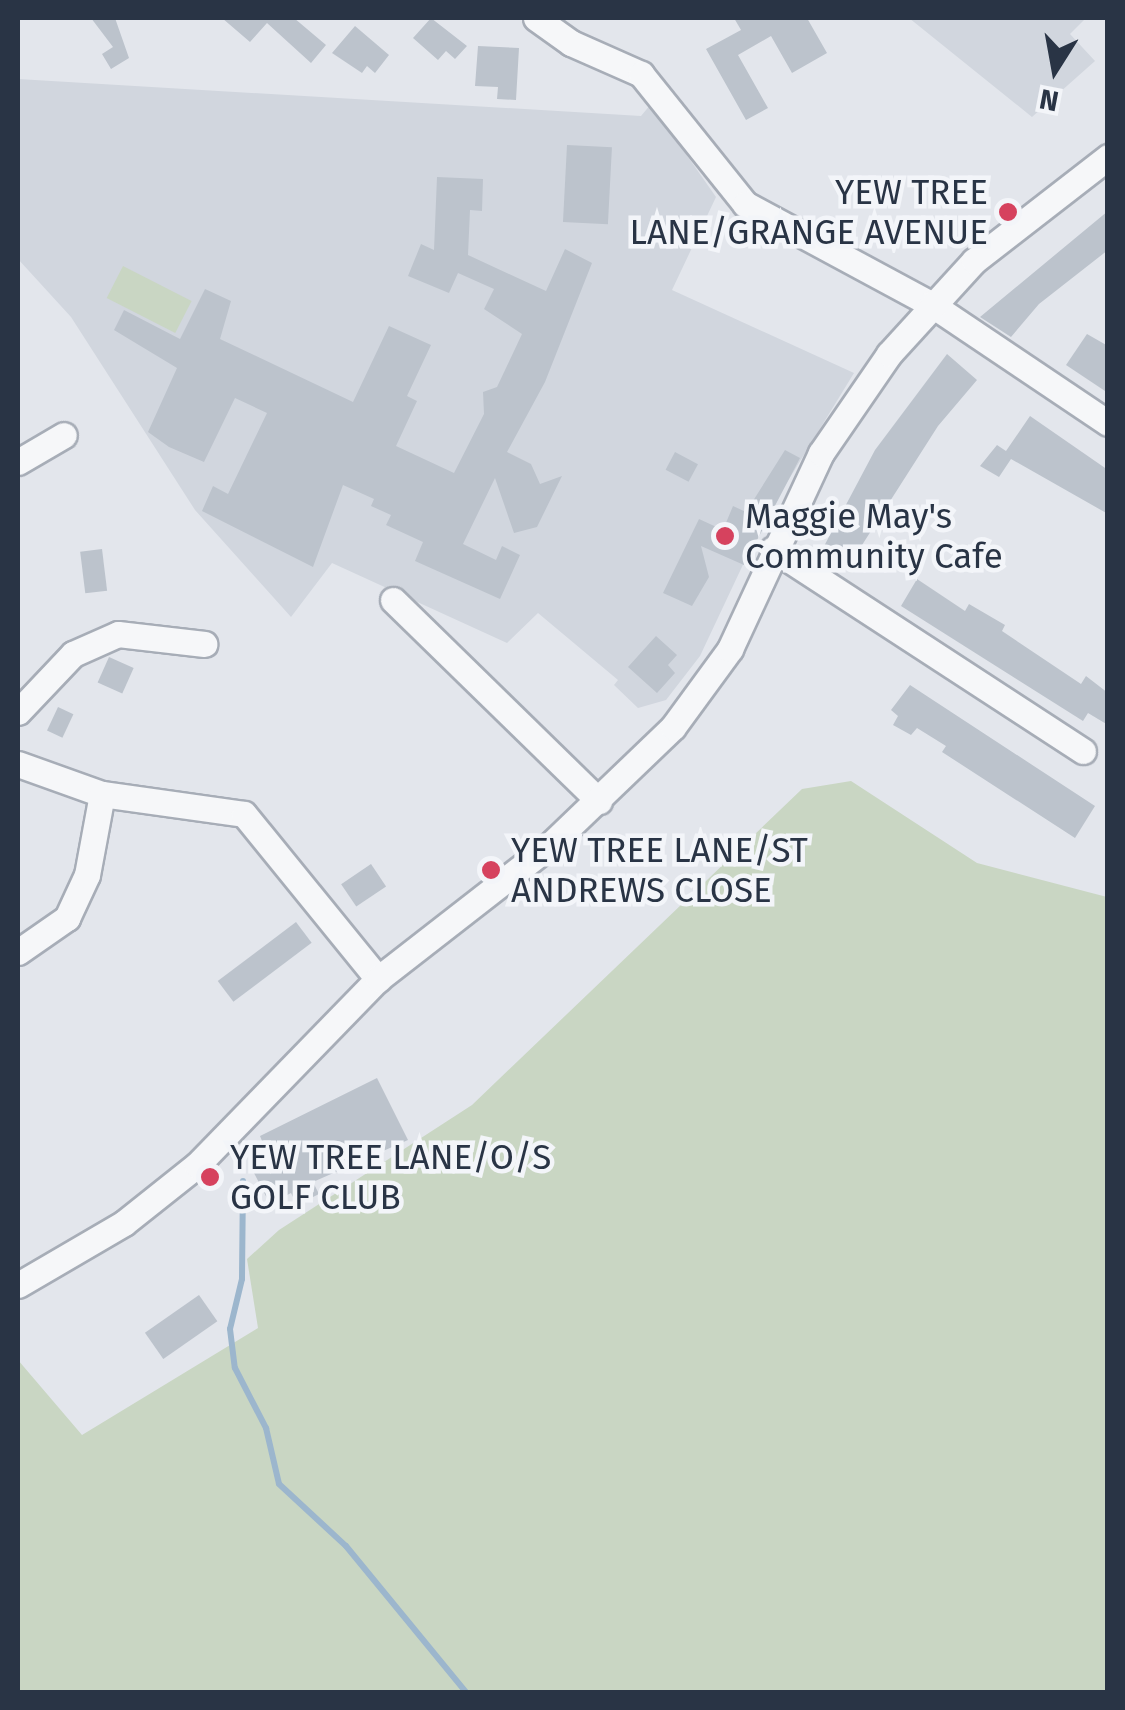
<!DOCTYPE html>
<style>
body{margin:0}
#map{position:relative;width:1125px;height:1710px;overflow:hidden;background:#e3e6ec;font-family:"Fira Sans",sans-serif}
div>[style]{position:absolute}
.built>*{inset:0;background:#d1d6de}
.green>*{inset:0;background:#c9d6c3;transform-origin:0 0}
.stream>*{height:6px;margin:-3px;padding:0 3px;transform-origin:3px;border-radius:3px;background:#9cb6cd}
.building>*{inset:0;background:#bcc3cc;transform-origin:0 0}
.roads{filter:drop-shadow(2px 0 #a7adb7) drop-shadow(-2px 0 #a7adb7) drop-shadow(0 2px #a7adb7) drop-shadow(0 -2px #a7adb7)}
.minor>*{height:25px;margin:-12.5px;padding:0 12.5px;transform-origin:12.5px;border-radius:12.5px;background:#f6f7f9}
.dots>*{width:28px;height:28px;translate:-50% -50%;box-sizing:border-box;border:5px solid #f3f5f9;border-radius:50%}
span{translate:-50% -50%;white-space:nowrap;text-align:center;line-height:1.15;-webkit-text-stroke:9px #f3f5f9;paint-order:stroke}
.poi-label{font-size:35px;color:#293445}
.right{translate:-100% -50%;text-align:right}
.left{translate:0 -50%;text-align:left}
.frame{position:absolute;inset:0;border:20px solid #293445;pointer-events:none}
.north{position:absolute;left:1005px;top:20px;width:100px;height:100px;-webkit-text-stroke:8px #f3f5f9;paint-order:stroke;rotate:191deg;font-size:28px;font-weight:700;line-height:40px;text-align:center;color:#293445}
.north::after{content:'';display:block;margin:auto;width:35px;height:45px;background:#293445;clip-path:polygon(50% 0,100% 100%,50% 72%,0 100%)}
</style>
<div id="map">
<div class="built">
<div style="clip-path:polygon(909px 18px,1086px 18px,1070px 34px,1095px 61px,1032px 117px)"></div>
<div style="clip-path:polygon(18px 79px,641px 116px,651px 104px,716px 197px,672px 290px,854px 373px,764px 520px,700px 656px,666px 700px,638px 708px,614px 685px,618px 680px,538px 613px,507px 643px,332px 563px,291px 617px,195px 510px,71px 317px,18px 259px)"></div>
</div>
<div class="green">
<div style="left:123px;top:266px;width:77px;height:36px;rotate:27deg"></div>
<div style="clip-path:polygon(851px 781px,977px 863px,1107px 897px,1107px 1692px,18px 1692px,18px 1360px,82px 1435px,258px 1328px,247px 1259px,279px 1230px,472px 1105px,802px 789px)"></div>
</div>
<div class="stream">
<div style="left:243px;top:1181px;width:98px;rotate:90.6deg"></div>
<div style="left:242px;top:1279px;width:51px;rotate:103.5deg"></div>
<div style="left:230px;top:1329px;width:39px;rotate:83deg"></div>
<div style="left:235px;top:1368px;width:68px;rotate:62.7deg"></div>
<div style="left:266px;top:1428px;width:57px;rotate:76.9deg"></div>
<div style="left:279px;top:1484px;width:91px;rotate:42.8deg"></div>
<div style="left:346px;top:1546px;width:189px;rotate:50.6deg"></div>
</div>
<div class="building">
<div style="clip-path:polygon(91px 18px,115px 18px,129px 58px,111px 69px,102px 54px,113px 47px)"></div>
<div style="clip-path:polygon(222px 18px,294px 18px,326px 45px,311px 63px,267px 23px,250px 42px)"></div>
<div style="clip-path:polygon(431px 18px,467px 46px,455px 59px,446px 51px,438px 60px,413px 38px)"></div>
<div style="clip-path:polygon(734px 18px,807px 18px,827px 53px,792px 73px,771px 36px,738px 55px,768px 108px,746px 120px,706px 49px,741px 30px)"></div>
<div style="clip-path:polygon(355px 26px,389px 55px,375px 73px,367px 66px,362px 73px,332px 53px)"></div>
<div style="clip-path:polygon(478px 46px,519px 48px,516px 100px,497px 99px,498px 87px,475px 86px)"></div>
<div style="left:567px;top:145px;width:45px;height:77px;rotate:3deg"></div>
<div style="clip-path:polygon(437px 177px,483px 179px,482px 211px,470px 210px,468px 255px,546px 291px,565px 249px,592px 263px,545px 382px,507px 452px,531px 464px,540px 484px,562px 476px,537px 527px,514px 533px,495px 478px,463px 544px,496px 560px,502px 546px,520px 555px,500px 599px,415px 561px,423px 542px,386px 525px,391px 515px,371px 506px,374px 499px,343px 485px,313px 567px,202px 511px,213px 486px,228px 494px,267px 413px,235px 398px,204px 462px,169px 447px,148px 432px,177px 368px,114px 330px,124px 310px,180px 339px,205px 289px,231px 301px,220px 339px,353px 402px,389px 326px,431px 345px,407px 396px,417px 401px,396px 446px,454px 473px,484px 414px,483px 392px,497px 387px,522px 334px,484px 309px,494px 289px,458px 273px,449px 293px,408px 276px,421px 244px,434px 250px)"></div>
<div style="clip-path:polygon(1108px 211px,1108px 250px,1039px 304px,1011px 337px,980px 317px)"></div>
<div style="clip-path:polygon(1087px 334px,1108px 346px,1108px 393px,1066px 365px)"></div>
<div style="clip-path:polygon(947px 354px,977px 380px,938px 426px,848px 567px,822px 550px,875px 450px)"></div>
<div style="clip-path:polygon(1030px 416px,1108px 470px,1108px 514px,1011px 459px,999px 477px,980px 466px,997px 445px,1006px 451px)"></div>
<div style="clip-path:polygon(785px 450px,800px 458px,744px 565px,701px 546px,709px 577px,692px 606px,663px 593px,699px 519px,723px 530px,733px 506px,746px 512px)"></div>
<div style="left:675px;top:452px;width:26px;height:20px;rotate:28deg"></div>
<div style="left:102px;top:549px;width:42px;height:22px;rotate:83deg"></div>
<div style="clip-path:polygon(917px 579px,965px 611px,969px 604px,1005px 625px,1002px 631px,1081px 684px,1086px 676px,1108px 693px,1108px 725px,1088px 713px,1083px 721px,901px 606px)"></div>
<div style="clip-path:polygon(656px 636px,677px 655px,668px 665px,675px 673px,657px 693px,628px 667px)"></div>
<div style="left:109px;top:657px;width:27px;height:28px;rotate:24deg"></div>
<div style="clip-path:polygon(910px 685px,1095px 806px,1075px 838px,942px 752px,946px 746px,917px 728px,911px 735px,893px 725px,898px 716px,891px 710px)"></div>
<div style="left:58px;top:707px;width:17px;height:26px;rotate:25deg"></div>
<div style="left:371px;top:864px;width:27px;height:36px;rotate:56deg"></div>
<div style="left:296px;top:922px;width:26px;height:98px;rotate:53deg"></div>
<div style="clip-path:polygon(377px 1078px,408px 1140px,313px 1182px,319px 1194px,297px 1205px,291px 1193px,270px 1204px,254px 1173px,255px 1151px,264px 1146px,260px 1136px)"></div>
<div style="left:199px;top:1295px;width:32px;height:66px;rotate:55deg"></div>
</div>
<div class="roads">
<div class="minor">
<div style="left:536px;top:18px;width:43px;rotate:35.5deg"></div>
<div style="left:571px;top:43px;width:77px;rotate:23.9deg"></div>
<div style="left:641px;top:74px;width:166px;rotate:51.3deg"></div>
<div style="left:745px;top:204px;width:211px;rotate:28.3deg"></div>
<div style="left:931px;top:304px;width:213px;rotate:33.9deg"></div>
<div style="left:18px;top:462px;width:53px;rotate:-30.4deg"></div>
<div style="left:773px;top:549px;width:370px;rotate:33.1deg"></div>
<div style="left:393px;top:600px;width:288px;rotate:44.3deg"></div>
<div style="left:18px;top:712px;width:80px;rotate:-46.5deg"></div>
<div style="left:73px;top:654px;width:49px;rotate:-24deg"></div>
<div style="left:118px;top:634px;width:87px;rotate:6.6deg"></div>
<div style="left:18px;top:764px;width:89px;rotate:19.7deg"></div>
<div style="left:102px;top:794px;width:143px;rotate:8deg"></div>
<div style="left:244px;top:814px;width:213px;rotate:50.9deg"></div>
<div style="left:18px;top:952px;width:60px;rotate:-34.8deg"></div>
<div style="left:67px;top:918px;width:47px;rotate:-65.1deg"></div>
<div style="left:87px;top:875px;width:82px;rotate:-79.5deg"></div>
<div style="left:18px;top:1285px;width:123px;rotate:-30.3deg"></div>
<div style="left:124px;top:1223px;width:93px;rotate:-38.5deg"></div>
<div style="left:197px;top:1165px;width:260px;rotate:-45.8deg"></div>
<div style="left:378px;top:979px;width:218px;rotate:-37.9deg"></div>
<div style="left:550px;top:845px;width:170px;rotate:-43.8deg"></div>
<div style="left:673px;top:727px;width:97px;rotate:-53.8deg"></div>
<div style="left:730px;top:649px;width:216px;rotate:-65.1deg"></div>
<div style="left:821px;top:453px;width:120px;rotate:-55.5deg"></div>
<div style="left:889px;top:354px;width:126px;rotate:-47.6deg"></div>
<div style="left:974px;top:261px;width:170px;rotate:-37.8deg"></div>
</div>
</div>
<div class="dots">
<div style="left:1008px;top:212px;background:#d6425e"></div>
<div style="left:725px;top:536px;background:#d6425e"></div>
<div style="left:491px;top:870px;background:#d6425e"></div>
<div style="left:210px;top:1177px;background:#d6425e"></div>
</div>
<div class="poi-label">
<span class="right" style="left:988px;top:212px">YEW TREE<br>LANE/GRANGE AVENUE</span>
<span class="left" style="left:745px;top:536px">Maggie May's<br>Community Cafe</span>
<span class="left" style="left:511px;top:870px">YEW TREE LANE/ST<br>ANDREWS CLOSE</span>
<span class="left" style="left:230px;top:1177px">YEW TREE LANE/O/S<br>GOLF CLUB</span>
</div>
<div class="frame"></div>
<div class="north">N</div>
</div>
